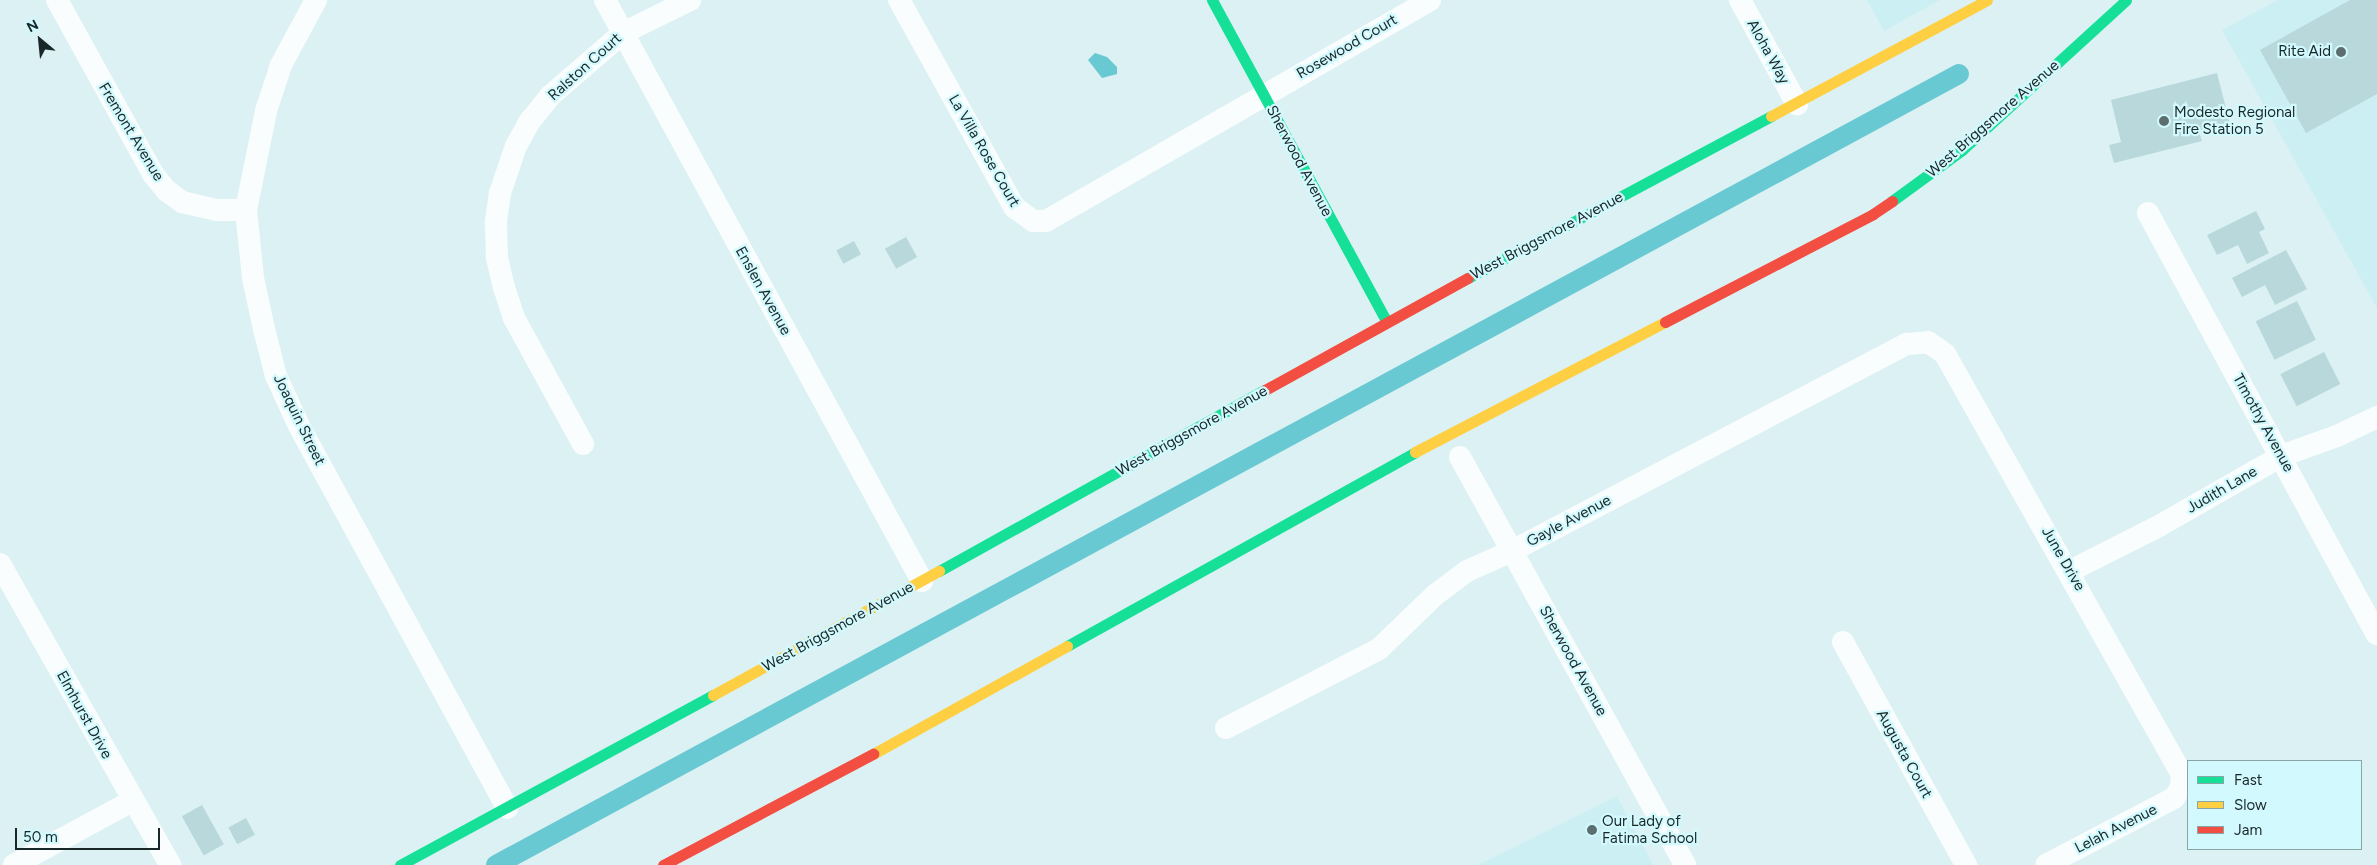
<!DOCTYPE html>
<style>
body{margin:0}
#map{position:relative;width:2377px;height:865px;overflow:hidden;background:#dcf1f3;font-family:Figtree,sans-serif}
div>[style]{position:absolute}
.built>*{inset:0;background:#cceff4}
.water>*{inset:0;background:#68c9d2}
.canal>*{height:20px;margin:-10px;padding:0 10px;transform-origin:10px;border-radius:10px;background:#68c9d2}
.building>*{inset:0;background:#b8d8db;transform-origin:0 0}
.street>*{height:22px;margin:-11px;padding:0 11px;transform-origin:11px;border-radius:11px;background:#fafdfd}
.fast>*{height:11px;margin:-5.5px;padding:0 5.5px;transform-origin:5.5px;border-radius:5.5px;background:#16e098}
.slow>*{height:11px;margin:-5.5px;padding:0 5.5px;transform-origin:5.5px;border-radius:5.5px;background:#ffcf43}
.jam>*{height:11px;margin:-5.5px;padding:0 5.5px;transform-origin:5.5px;border-radius:5.5px;background:#f24e42}
.dots>*{width:14px;height:14px;translate:-50% -50%;box-sizing:border-box;border:2px solid #d2f9fd;border-radius:50%}
span{translate:-50% -50%;white-space:nowrap;text-align:center;line-height:1.15;-webkit-text-stroke:4.5px #d2f9fd;paint-order:stroke}
.street-label{font-size:15px;color:#192729}
.poi-label{font-size:15px;color:#192729}
.right{translate:-100% -50%;text-align:right}
.left{translate:0 -50%;text-align:left}
.legend{position:absolute;left:2187px;top:760px;width:175px;height:90px;box-sizing:border-box;background:#d2f9fd;border:1px solid #88a5a8;margin:0;padding:6px 9px;list-style:none;font-size:15px;color:#192729}
.legend li{display:flex;align-items:center;gap:10px;height:25px}
.legend b{width:25px;border:1px solid #88a5a8}
.north{position:absolute;left:15px;top:15px;width:50px;height:50px;-webkit-text-stroke:4px #d2f9fd;paint-order:stroke;rotate:332deg;font-size:14px;font-weight:700;line-height:20px;text-align:center;color:#192729}
.north::after{content:'';display:block;margin:auto;width:18px;height:22px;background:#192729;clip-path:polygon(50% 0,100% 100%,50% 72%,0 100%)}
.scale{position:absolute;left:15px;top:828px;width:145px;height:22px;box-sizing:border-box;border:2px solid #192729;border-top:0;padding-left:6px;font-size:15px;line-height:18px;white-space:nowrap;color:#192729;-webkit-text-stroke:4px #d2f9fd;paint-order:stroke}
</style>
<div id="map">
<div class="built">
<div style="clip-path:polygon(1867px 0,1940px 0,1884px 31px)"></div>
<div style="clip-path:polygon(2278px 0,2377px 0,2377px 308px,2222px 30px)"></div>
<div style="clip-path:polygon(1617px 796px,1653px 865px,1478px 865px)"></div>
</div>
<div class="water">
<div style="clip-path:polygon(1095px 53px,1107px 57px,1117px 67px,1117px 74px,1102px 78px,1088px 60px)"></div>
</div>
<div class="canal">
<div style="left:496px;top:865px;width:1663px;rotate:-28.4deg"></div>
</div>
<div class="building">
<div style="clip-path:polygon(2350px 0,2377px 0,2377px 94px,2306px 133px,2260px 50px)"></div>
<div style="clip-path:polygon(2217px 73px,2230px 124px,2199px 132px,2202px 141px,2114px 163px,2109px 145px,2121px 142px,2111px 100px)"></div>
<div style="clip-path:polygon(2256px 211px,2265px 229px,2259px 232px,2269px 253px,2247px 264px,2238px 245px,2217px 255px,2207px 235px)"></div>
<div style="left:906px;top:237px;width:23px;height:24px;rotate:61deg"></div>
<div style="left:854px;top:241px;width:15px;height:20px;rotate:62deg"></div>
<div style="clip-path:polygon(2286px 250px,2307px 289px,2275px 305px,2265px 285px,2242px 297px,2232px 278px)"></div>
<div style="left:2297px;top:301px;width:43px;height:46px;rotate:64deg"></div>
<div style="left:2324px;top:352px;width:36px;height:49px;rotate:63deg"></div>
<div style="left:202px;top:805px;width:45px;height:23px;rotate:61deg"></div>
<div style="left:246px;top:818px;width:19px;height:20px;rotate:62deg"></div>
</div>
<div class="street">
<div style="left:57px;top:0;width:199px;rotate:61.1deg"></div>
<div style="left:153px;top:174px;width:22px;rotate:51deg"></div>
<div style="left:167px;top:191px;width:19px;rotate:36deg"></div>
<div style="left:182px;top:202px;width:36px;rotate:13deg"></div>
<div style="left:217px;top:210px;width:29px"></div>
<div style="left:316px;top:0;width:74px;rotate:118.3deg"></div>
<div style="left:281px;top:65px;width:48px;rotate:108.1deg"></div>
<div style="left:266px;top:111px;width:101px;rotate:101.4deg"></div>
<div style="left:246px;top:210px;width:68px;rotate:84.1deg"></div>
<div style="left:253px;top:278px;width:52px;rotate:77.8deg"></div>
<div style="left:264px;top:329px;width:49px;rotate:75.7deg"></div>
<div style="left:276px;top:376px;width:55px;rotate:65.3deg"></div>
<div style="left:299px;top:426px;width:435px;rotate:61.4deg"></div>
<div style="left:605px;top:0;width:662px;rotate:61.38deg"></div>
<div style="left:899px;top:0;width:237px;rotate:60.9deg"></div>
<div style="left:1014px;top:207px;width:24px;rotate:36deg"></div>
<div style="left:1033px;top:221px;width:13px"></div>
<div style="left:1046px;top:221px;width:443px;rotate:-29.9deg"></div>
<div style="left:1740px;top:0;width:119px;rotate:61.3deg"></div>
<div style="left:2148px;top:213px;width:479px;rotate:61.5deg"></div>
<div style="left:583px;top:444px;width:144px;rotate:-118.7deg"></div>
<div style="left:514px;top:318px;width:32px;rotate:-108deg"></div>
<div style="left:504px;top:288px;width:32px;rotate:-103deg"></div>
<div style="left:497px;top:257px;width:36px;rotate:-92deg"></div>
<div style="left:496px;top:221px;width:28px;rotate:-82deg"></div>
<div style="left:500px;top:193px;width:50px;rotate:-71.2deg"></div>
<div style="left:516px;top:146px;width:29px;rotate:-61deg"></div>
<div style="left:530px;top:121px;width:32px;rotate:-51deg"></div>
<div style="left:550px;top:96px;width:96px;rotate:-40.8deg"></div>
<div style="left:623px;top:33px;width:75px;rotate:-26.2deg"></div>
<div style="left:1460px;top:457px;width:466px;rotate:61.1deg"></div>
<div style="left:0;top:564px;width:346px;rotate:60.5deg"></div>
<div style="left:2070px;top:571px;width:100px;rotate:-26.8deg"></div>
<div style="left:2159px;top:526px;width:141px;rotate:-29.8deg"></div>
<div style="left:2281px;top:456px;width:59px;rotate:-19.7deg"></div>
<div style="left:2337px;top:436px;width:44px;rotate:-25.4deg"></div>
<div style="left:1843px;top:642px;width:255px;rotate:61.1deg"></div>
<div style="left:1226px;top:728px;width:172px;rotate:-27.3deg"></div>
<div style="left:1379px;top:649px;width:78px;rotate:-44deg"></div>
<div style="left:1435px;top:595px;width:40px;rotate:-37deg"></div>
<div style="left:1467px;top:571px;width:49px;rotate:-24deg"></div>
<div style="left:1512px;top:551px;width:446px;rotate:-27.7deg"></div>
<div style="left:1907px;top:344px;width:21px;rotate:-5deg"></div>
<div style="left:1928px;top:342px;width:21px;rotate:35deg"></div>
<div style="left:1945px;top:354px;width:482px;rotate:60.6deg"></div>
<div style="left:2182px;top:774px;width:13px;rotate:94deg"></div>
<div style="left:2181px;top:787px;width:13px;rotate:122deg"></div>
<div style="left:2174px;top:798px;width:144px;rotate:152.4deg"></div>
<div style="left:14px;top:865px;width:134px;rotate:-28.5deg"></div>
</div>
<div class="fast">
<div style="left:1212px;top:0;width:366px;rotate:61.5deg"></div>
<div style="left:1892px;top:201px;width:87px;rotate:-36.1deg"></div>
<div style="left:1962px;top:150px;width:222px;rotate:-42.4deg"></div>
<div style="left:1468px;top:278px;width:344px;rotate:-28.1deg"></div>
<div style="left:939px;top:571px;width:371px;rotate:-29.1deg"></div>
<div style="left:1067px;top:646px;width:398px;rotate:-29.1deg"></div>
<div style="left:400px;top:865px;width:356px;rotate:-28.5deg"></div>
</div>
<div class="slow">
<div style="left:1771px;top:116px;width:245px;rotate:-28.2deg"></div>
<div style="left:1415px;top:452px;width:282px;rotate:-27.5deg"></div>
<div style="left:713px;top:695px;width:258px;rotate:-28.8deg"></div>
<div style="left:873px;top:754px;width:222px;rotate:-29.1deg"></div>
</div>
<div class="jam">
<div style="left:1665px;top:322px;width:234px;rotate:-27.4deg"></div>
<div style="left:1873px;top:214px;width:23px;rotate:-34deg"></div>
<div style="left:1263px;top:391px;width:234px;rotate:-28.9deg"></div>
<div style="left:663px;top:865px;width:238px;rotate:-27.9deg"></div>
</div>
<div class="dots">
<div style="left:2341px;top:52px;background:#5d6e70"></div>
<div style="left:2164px;top:121px;background:#5d6e70"></div>
<div style="left:1592px;top:830px;background:#5d6e70"></div>
</div>
<div class="street-label">
<span style="left:1347px;top:47px;rotate:-30deg">Rosewood Court</span>
<span style="left:1768px;top:52px;rotate:61deg">Aloha Way</span>
<span style="left:585px;top:67px;rotate:-42deg">Ralston Court</span>
<span style="left:1993px;top:119px;rotate:-41deg">West Briggsmore Avenue</span>
<span style="left:131px;top:132px;rotate:59deg">Fremont Avenue</span>
<span style="left:984px;top:151px;rotate:60deg">La Villa Rose Court</span>
<span style="left:1299px;top:161px;rotate:62deg">Sherwood Avenue</span>
<span style="left:1547px;top:236px;rotate:-28deg">West Briggsmore Avenue</span>
<span style="left:763px;top:291px;rotate:61deg">Enslen Avenue</span>
<span style="left:299px;top:420px;rotate:64deg">Joaquin Street</span>
<span style="left:2263px;top:423px;rotate:61deg">Timothy Avenue</span>
<span style="left:1192px;top:431px;rotate:-29deg">West Briggsmore Avenue</span>
<span style="left:2222px;top:490px;rotate:-30deg">Judith Lane</span>
<span style="left:1569px;top:521px;rotate:-28deg">Gayle Avenue</span>
<span style="left:2063px;top:559px;rotate:60deg">June Drive</span>
<span style="left:838px;top:627px;rotate:-29deg">West Briggsmore Avenue</span>
<span style="left:1573px;top:661px;rotate:61deg">Sherwood Avenue</span>
<span style="left:84px;top:715px;rotate:61deg">Elmhurst Drive</span>
<span style="left:1904px;top:754px;rotate:61deg">Augusta Court</span>
<span style="left:2116px;top:829px;rotate:-27deg">Lelah Avenue</span>
</div>
<div class="poi-label">
<span class="right" style="left:2331px;top:52px">Rite Aid</span>
<span class="left" style="left:2174px;top:121px">Modesto Regional<br>Fire Station 5</span>
<span class="left" style="left:1602px;top:830px">Our Lady of<br>Fatima School</span>
</div>
<ul class="legend">
<li><b style="height:6px;background:#16e098"></b>Fast</li>
<li><b style="height:6px;background:#ffcf43"></b>Slow</li>
<li><b style="height:6px;background:#f24e42"></b>Jam</li>
</ul>
<div class="north">N</div>
<div class="scale">50 m</div>
</div>
